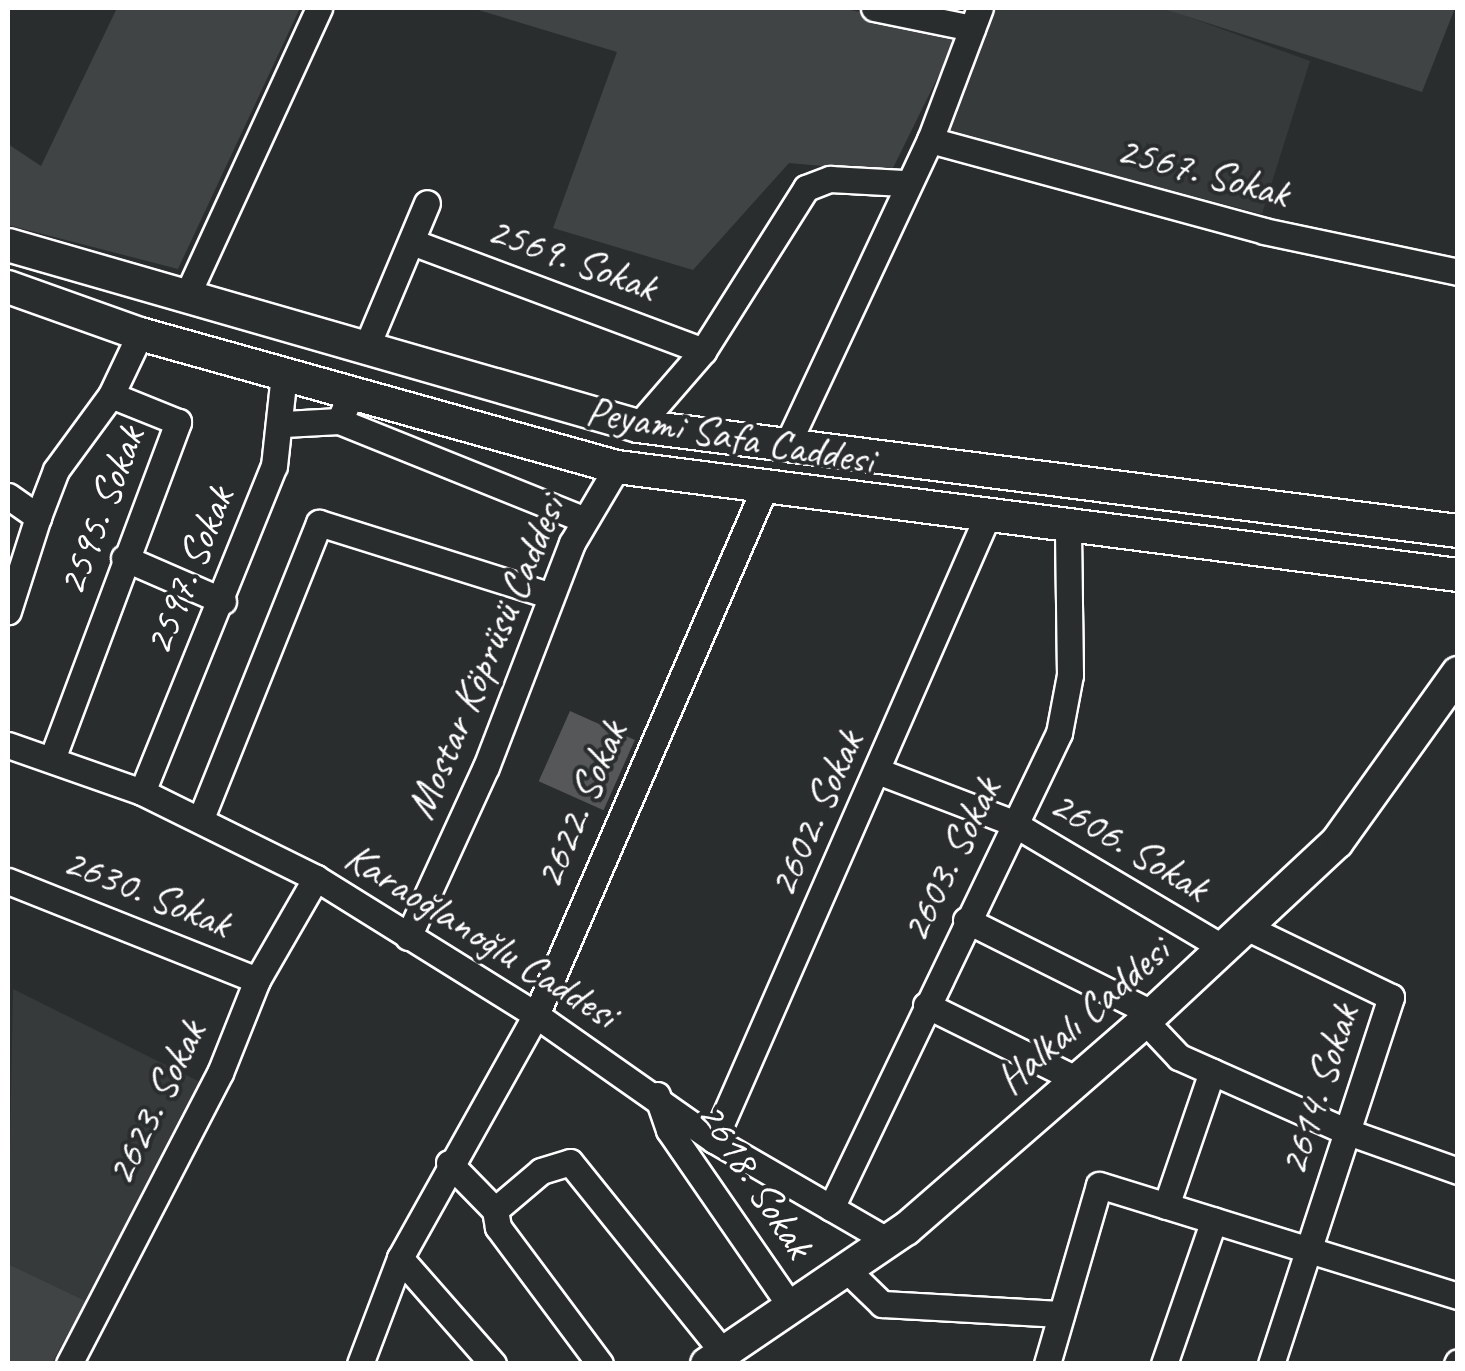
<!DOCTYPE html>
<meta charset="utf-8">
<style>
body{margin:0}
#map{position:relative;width:1465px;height:1371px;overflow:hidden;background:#2a2d2e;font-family:Caveat,sans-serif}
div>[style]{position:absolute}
.built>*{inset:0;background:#373a3b}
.green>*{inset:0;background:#414445}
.building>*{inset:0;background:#555758;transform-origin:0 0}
.roads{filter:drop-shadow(2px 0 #fff) drop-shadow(-2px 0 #fff) drop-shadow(0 2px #fff) drop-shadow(0 -2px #fff)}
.minor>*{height:25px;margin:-12.5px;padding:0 12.5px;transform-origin:12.5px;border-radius:12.5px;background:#2a2d2e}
.major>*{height:32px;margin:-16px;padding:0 16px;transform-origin:16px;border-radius:16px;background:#2a2d2e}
span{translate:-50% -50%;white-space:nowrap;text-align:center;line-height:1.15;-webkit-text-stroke:8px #2a2d2e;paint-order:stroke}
.street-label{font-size:42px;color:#fff}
.frame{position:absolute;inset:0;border:10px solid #fff;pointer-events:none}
</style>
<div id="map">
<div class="built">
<div style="clip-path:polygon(988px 8px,1164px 8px,1310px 61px,1262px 214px,950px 133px)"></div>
<div style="clip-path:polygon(13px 989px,200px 1082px,86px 1301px,8px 1264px)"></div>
</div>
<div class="green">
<div style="clip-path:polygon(117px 8px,300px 8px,178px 269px,8px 225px,8px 144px,41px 166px)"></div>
<div style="clip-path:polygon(472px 8px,840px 8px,960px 32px,891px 172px,789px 163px,693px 270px,553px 228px,617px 52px)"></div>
<div style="clip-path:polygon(1455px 8px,1422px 92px,1164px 9px,1164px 8px)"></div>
<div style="clip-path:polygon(8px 1264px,86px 1301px,52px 1363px,8px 1363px)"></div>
</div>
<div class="building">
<div style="left:570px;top:711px;width:71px;height:77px;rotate:24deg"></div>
</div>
<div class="roads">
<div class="minor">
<div style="left:874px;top:8px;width:100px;rotate:11.5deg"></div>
<div style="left:930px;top:140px;width:346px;rotate:15.2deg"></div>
<div style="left:1264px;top:231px;width:198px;rotate:11.9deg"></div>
<div style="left:412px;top:242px;width:311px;rotate:20.5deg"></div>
<div style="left:188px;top:293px;width:314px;rotate:-65.3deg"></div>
<div style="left:366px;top:348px;width:157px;rotate:-67.2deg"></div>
<div style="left:353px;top:390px;width:34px;rotate:114deg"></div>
<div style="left:339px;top:421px;width:265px;rotate:21.9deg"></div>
<div style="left:284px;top:424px;width:55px;rotate:-3.1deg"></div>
<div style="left:638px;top:426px;width:99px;rotate:-49.1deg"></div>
<div style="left:703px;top:351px;width:193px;rotate:-57.7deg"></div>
<div style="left:806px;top:188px;width:26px;rotate:-21deg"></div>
<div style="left:830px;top:179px;width:73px;rotate:3.1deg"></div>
<div style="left:787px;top:445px;width:337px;rotate:-64.9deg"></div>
<div style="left:930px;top:140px;width:141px;rotate:-69.3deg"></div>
<div style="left:8px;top:496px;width:37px;rotate:35deg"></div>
<div style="left:38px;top:517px;width:99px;rotate:107.7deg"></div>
<div style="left:38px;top:517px;width:50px;rotate:-69deg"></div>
<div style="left:56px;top:470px;width:93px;rotate:-53.7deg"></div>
<div style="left:124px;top:558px;width:108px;rotate:23.5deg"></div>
<div style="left:8px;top:745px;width:142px;rotate:19.3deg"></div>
<div style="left:142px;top:792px;width:194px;rotate:26.3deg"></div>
<div style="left:316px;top:878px;width:259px;rotate:31.9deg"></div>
<div style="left:536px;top:1015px;width:218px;rotate:35.1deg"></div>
<div style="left:714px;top:1140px;width:201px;rotate:30.1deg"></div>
<div style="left:52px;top:759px;width:360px;rotate:-69.5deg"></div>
<div style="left:178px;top:422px;width:72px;rotate:-158.1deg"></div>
<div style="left:111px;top:395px;width:68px;rotate:-64.6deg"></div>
<div style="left:880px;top:772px;width:140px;rotate:20.9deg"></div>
<div style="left:1011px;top:822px;width:247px;rotate:30.7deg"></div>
<div style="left:142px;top:792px;width:352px;rotate:-68deg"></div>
<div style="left:274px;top:466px;width:93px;rotate:-83.8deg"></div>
<div style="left:201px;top:818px;width:318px;rotate:-68.2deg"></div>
<div style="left:319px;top:523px;width:241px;rotate:17.4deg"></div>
<div style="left:8px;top:881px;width:268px;rotate:21.7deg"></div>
<div style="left:966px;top:920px;width:208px;rotate:26.6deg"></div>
<div style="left:1246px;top:927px;width:161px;rotate:25.8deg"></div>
<div style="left:1391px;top:997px;width:386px;rotate:108.1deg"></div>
<div style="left:408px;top:937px;width:187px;rotate:-65.4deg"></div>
<div style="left:486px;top:767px;width:240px;rotate:-69deg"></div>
<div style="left:572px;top:543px;width:88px;rotate:-59.4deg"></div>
<div style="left:926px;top:1005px;width:167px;rotate:26.3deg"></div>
<div style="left:1145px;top:1021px;width:50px;rotate:46.6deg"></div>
<div style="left:1179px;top:1057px;width:182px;rotate:24deg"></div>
<div style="left:1345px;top:1131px;width:120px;rotate:19.5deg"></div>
<div style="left:657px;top:1095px;width:37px;rotate:71deg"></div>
<div style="left:669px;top:1130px;width:215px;rotate:55.4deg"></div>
<div style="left:714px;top:1140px;width:678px;rotate:-66.35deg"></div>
<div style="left:449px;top:1163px;width:66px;rotate:45.6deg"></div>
<div style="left:1166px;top:1206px;width:142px;rotate:-71.1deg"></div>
<div style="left:831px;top:1208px;width:527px;rotate:-64.36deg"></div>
<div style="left:1059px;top:733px;width:59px;rotate:-79.3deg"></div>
<div style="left:1070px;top:675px;width:147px;rotate:-90.8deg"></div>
<div style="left:400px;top:1258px;width:141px;rotate:48.7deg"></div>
<div style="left:847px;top:1270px;width:49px;rotate:44.2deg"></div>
<div style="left:882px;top:1304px;width:179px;rotate:3.2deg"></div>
<div style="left:69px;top:1364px;width:328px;rotate:-62.6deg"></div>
<div style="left:220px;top:1073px;width:100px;rotate:-68.3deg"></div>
<div style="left:257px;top:980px;width:118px;rotate:-60deg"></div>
<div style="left:360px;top:1364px;width:113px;rotate:-69.3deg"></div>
<div style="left:400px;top:1258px;width:278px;rotate:-60.8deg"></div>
<div style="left:536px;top:1015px;width:573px;rotate:-66.57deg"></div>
<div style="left:600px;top:1364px;width:171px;rotate:-126.7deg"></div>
<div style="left:498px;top:1227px;width:17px;rotate:-100deg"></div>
<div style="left:495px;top:1210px;width:60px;rotate:-40.3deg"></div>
<div style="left:541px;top:1171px;width:30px;rotate:-17deg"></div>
<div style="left:570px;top:1162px;width:248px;rotate:51.2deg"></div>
<div style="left:1047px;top:1364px;width:186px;rotate:-73.8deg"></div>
<div style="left:1099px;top:1185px;width:376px;rotate:17.2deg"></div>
<div style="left:1164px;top:1364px;width:152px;rotate:-70.9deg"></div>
<div style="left:1457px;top:1364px;width:2px;rotate:-63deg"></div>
</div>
<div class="major">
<div style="left:8px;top:245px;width:655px;rotate:16.03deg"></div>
<div style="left:638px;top:426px;width:827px;rotate:7.3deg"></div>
<div style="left:8px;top:287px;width:140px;rotate:19.6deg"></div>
<div style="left:140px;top:334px;width:495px;rotate:15.6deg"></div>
<div style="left:617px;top:467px;width:848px;rotate:7.32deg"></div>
<div style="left:707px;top:1364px;width:240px;rotate:-34.2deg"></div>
<div style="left:906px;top:1229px;width:317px;rotate:-41deg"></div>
<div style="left:1145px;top:1021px;width:262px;rotate:-43deg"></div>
<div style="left:1337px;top:842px;width:208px;rotate:-54.4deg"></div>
</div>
</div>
<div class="street-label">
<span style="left:1203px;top:172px;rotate:15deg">2567. Sokak</span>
<span style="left:572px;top:259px;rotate:20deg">2569. Sokak</span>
<span style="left:730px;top:436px;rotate:10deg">Peyami Safa Caddesi</span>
<span style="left:101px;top:511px;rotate:-69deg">2595. Sokak</span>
<span style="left:189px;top:571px;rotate:-68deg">2597. Sokak</span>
<span style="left:486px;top:658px;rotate:-67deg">Mostar Köprüsü Caddesi</span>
<span style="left:581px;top:805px;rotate:-67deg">2622. Sokak</span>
<span style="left:816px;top:814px;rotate:-66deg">2602. Sokak</span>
<span style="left:1129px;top:846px;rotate:31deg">2606. Sokak</span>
<span style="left:951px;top:860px;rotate:-64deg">2603. Sokak</span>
<span style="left:147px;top:893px;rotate:22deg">2630. Sokak</span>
<span style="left:481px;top:936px;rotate:32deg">Karaoğlanoğlu Caddesi</span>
<span style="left:1083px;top:1016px;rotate:-41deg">Halkalı Caddesi</span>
<span style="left:1319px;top:1090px;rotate:-72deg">2614. Sokak</span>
<span style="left:156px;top:1103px;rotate:-64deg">2623. Sokak</span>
<span style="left:755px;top:1180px;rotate:57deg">2618. Sokak</span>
</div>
<div class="frame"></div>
</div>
